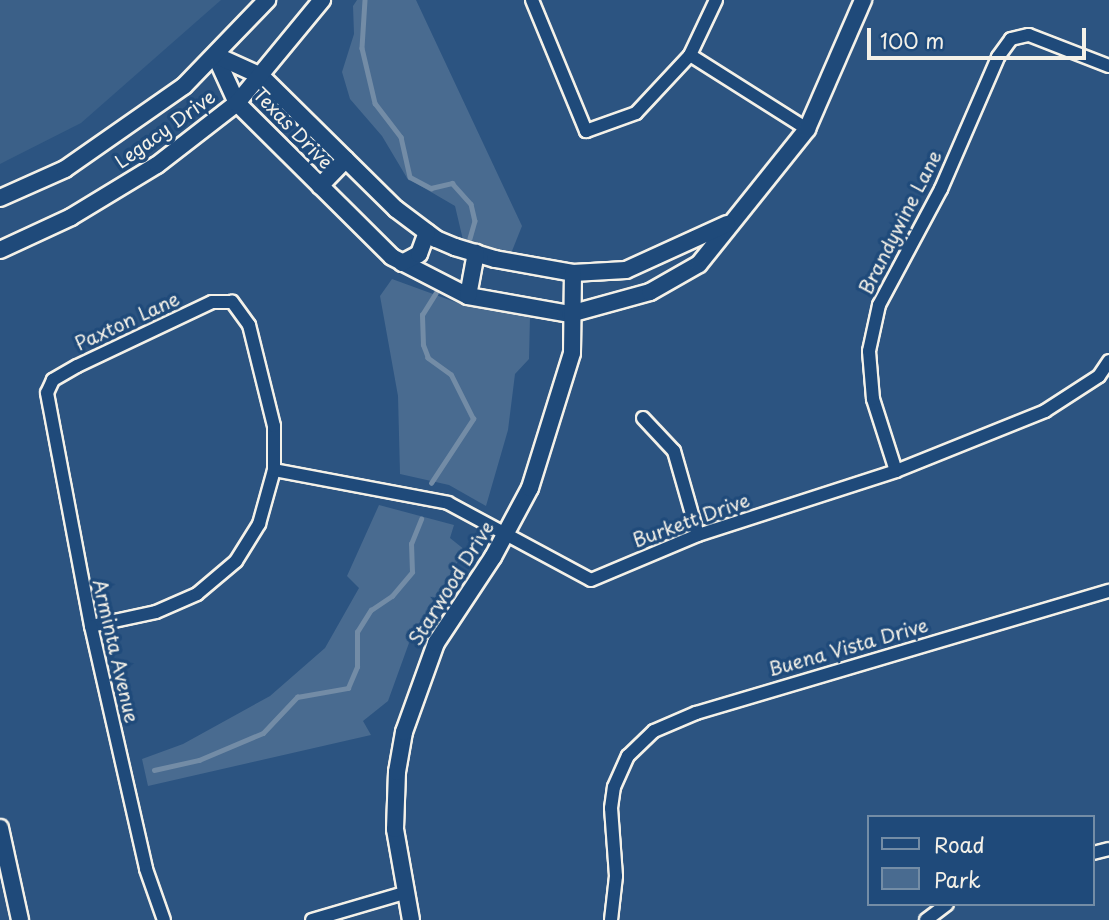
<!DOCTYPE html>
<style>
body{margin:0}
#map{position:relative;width:1109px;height:920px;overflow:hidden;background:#2c5481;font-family:"Playpen Sans",sans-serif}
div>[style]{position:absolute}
.built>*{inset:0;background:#3b6088}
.green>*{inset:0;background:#496b90}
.stream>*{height:4.5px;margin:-2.25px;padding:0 2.25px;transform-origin:2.25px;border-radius:2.25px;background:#738ca6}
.roads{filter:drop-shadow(2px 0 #f4f1e8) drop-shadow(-2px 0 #f4f1e8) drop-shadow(0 2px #f4f1e8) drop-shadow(0 -2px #f4f1e8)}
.street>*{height:12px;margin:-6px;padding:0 6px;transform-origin:6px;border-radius:6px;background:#1f4a7a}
.secondary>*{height:16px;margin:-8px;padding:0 8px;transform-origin:8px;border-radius:8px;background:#1f4a7a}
span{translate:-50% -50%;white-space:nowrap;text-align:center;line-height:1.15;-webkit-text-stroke:7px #1f4a7a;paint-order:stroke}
.street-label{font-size:19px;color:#f4f1e8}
.legend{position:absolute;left:867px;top:815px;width:228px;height:91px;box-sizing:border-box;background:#1f4a7a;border:2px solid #748da6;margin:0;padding:9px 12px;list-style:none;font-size:21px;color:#f4f1e8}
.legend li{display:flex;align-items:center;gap:14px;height:35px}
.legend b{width:35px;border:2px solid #748da6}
.scale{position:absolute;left:867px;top:28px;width:219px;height:32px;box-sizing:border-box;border:4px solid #f4f1e8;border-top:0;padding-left:9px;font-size:21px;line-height:24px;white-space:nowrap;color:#f4f1e8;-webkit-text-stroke:5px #1f4a7a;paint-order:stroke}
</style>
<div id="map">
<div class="built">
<div style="clip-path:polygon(0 0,221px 0,81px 123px,0 164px)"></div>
</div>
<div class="green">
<div style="clip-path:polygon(357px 0,416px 0,522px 226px,510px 256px,463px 240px,455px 206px,407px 178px,382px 136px,350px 99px,342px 72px,354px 34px,353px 6px)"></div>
<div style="clip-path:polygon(392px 279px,466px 306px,530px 316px,529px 359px,515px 374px,508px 430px,486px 506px,449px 485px,400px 474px,398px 396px,380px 296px)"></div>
<div style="clip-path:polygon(379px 505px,454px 525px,450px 538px,465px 550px,409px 643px,388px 701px,363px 721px,371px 735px,148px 786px,142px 759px,183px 744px,270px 696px,325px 648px,359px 588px,347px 576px)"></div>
</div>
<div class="stream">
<div style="left:365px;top:0;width:48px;rotate:93.6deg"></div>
<div style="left:362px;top:48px;width:57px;rotate:76.7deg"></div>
<div style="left:375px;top:103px;width:43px;rotate:52.6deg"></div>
<div style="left:401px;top:137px;width:41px;rotate:77.3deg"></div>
<div style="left:410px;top:177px;width:24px;rotate:28deg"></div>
<div style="left:431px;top:188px;width:22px;rotate:-13deg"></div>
<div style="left:452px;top:183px;width:28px;rotate:48deg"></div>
<div style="left:471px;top:204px;width:17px;rotate:77deg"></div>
<div style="left:475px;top:221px;width:18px;rotate:106deg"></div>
<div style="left:431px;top:483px;width:77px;rotate:-56.7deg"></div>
<div style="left:473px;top:419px;width:49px;rotate:-116.6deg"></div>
<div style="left:451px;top:375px;width:29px;rotate:-144deg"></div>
<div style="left:428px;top:358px;width:14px;rotate:-111deg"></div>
<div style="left:423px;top:345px;width:30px;rotate:-92deg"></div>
<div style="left:422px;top:315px;width:26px;rotate:-58deg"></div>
<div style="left:154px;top:770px;width:46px;rotate:-12.5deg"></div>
<div style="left:199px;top:760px;width:69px;rotate:-22.9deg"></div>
<div style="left:263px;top:733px;width:50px;rotate:-46.6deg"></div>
<div style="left:297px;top:697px;width:52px;rotate:-10deg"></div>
<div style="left:348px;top:688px;width:23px;rotate:-67deg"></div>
<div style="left:357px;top:667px;width:35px;rotate:-90deg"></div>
<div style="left:357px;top:632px;width:26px;rotate:-58deg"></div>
<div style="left:371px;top:610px;width:25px;rotate:-34deg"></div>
<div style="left:392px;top:596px;width:31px;rotate:-50deg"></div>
<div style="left:412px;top:572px;width:28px;rotate:-92deg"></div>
<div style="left:411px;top:544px;width:27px;rotate:-68deg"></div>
</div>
<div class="roads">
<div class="street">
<div style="left:532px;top:0;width:142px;rotate:67.6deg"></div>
<div style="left:586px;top:131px;width:53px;rotate:-19.8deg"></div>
<div style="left:636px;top:113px;width:79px;rotate:-47deg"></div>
<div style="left:690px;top:55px;width:61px;rotate:-64.7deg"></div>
<div style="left:690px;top:55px;width:138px;rotate:32.3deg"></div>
<div style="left:643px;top:418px;width:45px;rotate:46.8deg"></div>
<div style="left:674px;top:451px;width:87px;rotate:74.1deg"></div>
<div style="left:274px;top:470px;width:177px;rotate:10.7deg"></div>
<div style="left:448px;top:503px;width:162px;rotate:28.3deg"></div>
<div style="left:591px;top:580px;width:116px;rotate:-22.8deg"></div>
<div style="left:698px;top:535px;width:208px;rotate:-17.9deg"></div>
<div style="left:896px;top:471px;width:161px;rotate:-21.9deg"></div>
<div style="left:1045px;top:411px;width:64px;rotate:-32.9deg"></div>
<div style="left:1099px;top:376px;width:18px;rotate:-56deg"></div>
<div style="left:896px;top:471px;width:76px;rotate:-107.7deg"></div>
<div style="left:873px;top:399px;width:48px;rotate:-94.8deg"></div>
<div style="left:869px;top:351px;width:47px;rotate:-77.7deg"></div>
<div style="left:879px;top:305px;width:132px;rotate:-61.9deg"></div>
<div style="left:941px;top:189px;width:144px;rotate:-66.6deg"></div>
<div style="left:998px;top:57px;width:22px;rotate:-54deg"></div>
<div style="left:1011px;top:39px;width:18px;rotate:-13deg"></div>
<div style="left:1029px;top:35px;width:86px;rotate:21.2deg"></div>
<div style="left:91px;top:626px;width:66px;rotate:-12.2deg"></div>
<div style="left:156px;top:612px;width:45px;rotate:-23.7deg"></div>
<div style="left:197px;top:594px;width:51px;rotate:-40.2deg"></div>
<div style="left:236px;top:561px;width:44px;rotate:-58.1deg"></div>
<div style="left:259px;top:524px;width:56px;rotate:-74.5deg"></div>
<div style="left:274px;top:470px;width:44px;rotate:-90deg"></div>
<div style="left:274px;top:426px;width:104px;rotate:-103.9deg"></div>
<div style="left:249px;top:325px;width:29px;rotate:-126deg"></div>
<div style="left:232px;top:302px;width:20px;rotate:180deg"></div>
<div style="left:212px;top:302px;width:149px;rotate:154.6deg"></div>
<div style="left:77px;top:366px;width:28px;rotate:150deg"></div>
<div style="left:53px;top:380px;width:14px;rotate:115deg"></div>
<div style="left:47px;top:393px;width:237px;rotate:79.3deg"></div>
<div style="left:91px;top:626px;width:249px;rotate:77.2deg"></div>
<div style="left:146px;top:869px;width:54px;rotate:70.6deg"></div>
<div style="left:1093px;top:853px;width:16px;rotate:-14deg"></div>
<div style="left:312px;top:920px;width:96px;rotate:-16.4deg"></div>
<div style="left:611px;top:920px;width:44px;rotate:-83.5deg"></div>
<div style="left:616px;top:876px;width:68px;rotate:-94.2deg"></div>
<div style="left:611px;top:808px;width:21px;rotate:-82deg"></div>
<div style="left:614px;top:787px;width:34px;rotate:-66deg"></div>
<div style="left:628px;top:756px;width:36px;rotate:-44deg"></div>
<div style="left:654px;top:731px;width:46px;rotate:-23.2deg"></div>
<div style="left:696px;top:713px;width:431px;rotate:-16.5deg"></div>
<div style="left:926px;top:920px;width:26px;rotate:-37deg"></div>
</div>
<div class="secondary">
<div style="left:215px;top:55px;width:53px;rotate:65.4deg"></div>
<div style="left:237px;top:103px;width:218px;rotate:44.8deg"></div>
<div style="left:392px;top:257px;width:85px;rotate:27.2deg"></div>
<div style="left:468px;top:296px;width:104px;rotate:10deg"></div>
<div style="left:570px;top:314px;width:83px;rotate:-15.4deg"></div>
<div style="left:650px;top:292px;width:56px;rotate:-29.7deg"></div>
<div style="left:699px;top:264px;width:173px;rotate:-51.3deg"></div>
<div style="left:807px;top:129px;width:141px;rotate:-66.5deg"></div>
<div style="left:215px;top:55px;width:51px;rotate:24.5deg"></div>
<div style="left:261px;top:76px;width:190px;rotate:44.6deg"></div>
<div style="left:396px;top:209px;width:50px;rotate:36.9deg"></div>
<div style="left:436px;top:239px;width:21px;rotate:23deg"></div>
<div style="left:455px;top:247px;width:42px;rotate:16.7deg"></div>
<div style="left:495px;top:259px;width:79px;rotate:10.2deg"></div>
<div style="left:573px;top:273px;width:53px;rotate:-3.2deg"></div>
<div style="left:626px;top:270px;width:111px;rotate:-24.5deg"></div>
<div style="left:320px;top:186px;width:37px;rotate:-46deg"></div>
<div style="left:0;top:198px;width:71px;rotate:-24deg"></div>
<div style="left:65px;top:169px;width:145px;rotate:-34.9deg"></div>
<div style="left:184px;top:86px;width:120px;rotate:-46deg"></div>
<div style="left:0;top:250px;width:78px;rotate:-24.9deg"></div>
<div style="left:71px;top:217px;width:100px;rotate:-31.2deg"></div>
<div style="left:157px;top:165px;width:101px;rotate:-37.8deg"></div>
<div style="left:237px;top:103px;width:134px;rotate:-50.5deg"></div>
<div style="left:402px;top:263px;width:19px;rotate:-28deg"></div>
<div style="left:419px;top:254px;width:23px;rotate:-70deg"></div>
<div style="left:468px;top:296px;width:44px;rotate:-79.5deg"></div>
<div style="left:0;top:828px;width:94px;rotate:77.7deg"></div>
<div style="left:411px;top:920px;width:92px;rotate:-100deg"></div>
<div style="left:395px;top:829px;width:57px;rotate:-88deg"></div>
<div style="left:397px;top:772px;width:41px;rotate:-80.1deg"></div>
<div style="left:404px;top:732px;width:95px;rotate:-70.2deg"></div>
<div style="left:436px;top:643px;width:103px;rotate:-56.5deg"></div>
<div style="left:493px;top:557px;width:78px;rotate:-61.8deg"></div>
<div style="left:530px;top:488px;width:141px;rotate:-72.7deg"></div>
<div style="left:572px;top:353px;width:80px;rotate:-89.3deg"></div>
</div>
</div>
<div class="street-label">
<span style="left:293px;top:128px;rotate:46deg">Texas Drive</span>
<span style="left:165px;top:129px;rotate:-36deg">Legacy Drive</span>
<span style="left:900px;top:222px;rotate:-63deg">Brandywine Lane</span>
<span style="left:127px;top:321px;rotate:-25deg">Paxton Lane</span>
<span style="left:691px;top:520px;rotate:-20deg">Burkett Drive</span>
<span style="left:451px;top:583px;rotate:-58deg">Starwood Drive</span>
<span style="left:848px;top:647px;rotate:-16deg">Buena Vista Drive</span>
<span style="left:116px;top:651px;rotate:77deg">Arminta Avenue</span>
</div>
<ul class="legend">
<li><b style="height:9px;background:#1f4a7a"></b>Road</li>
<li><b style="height:19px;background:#496b90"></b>Park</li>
</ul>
<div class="scale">100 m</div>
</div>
